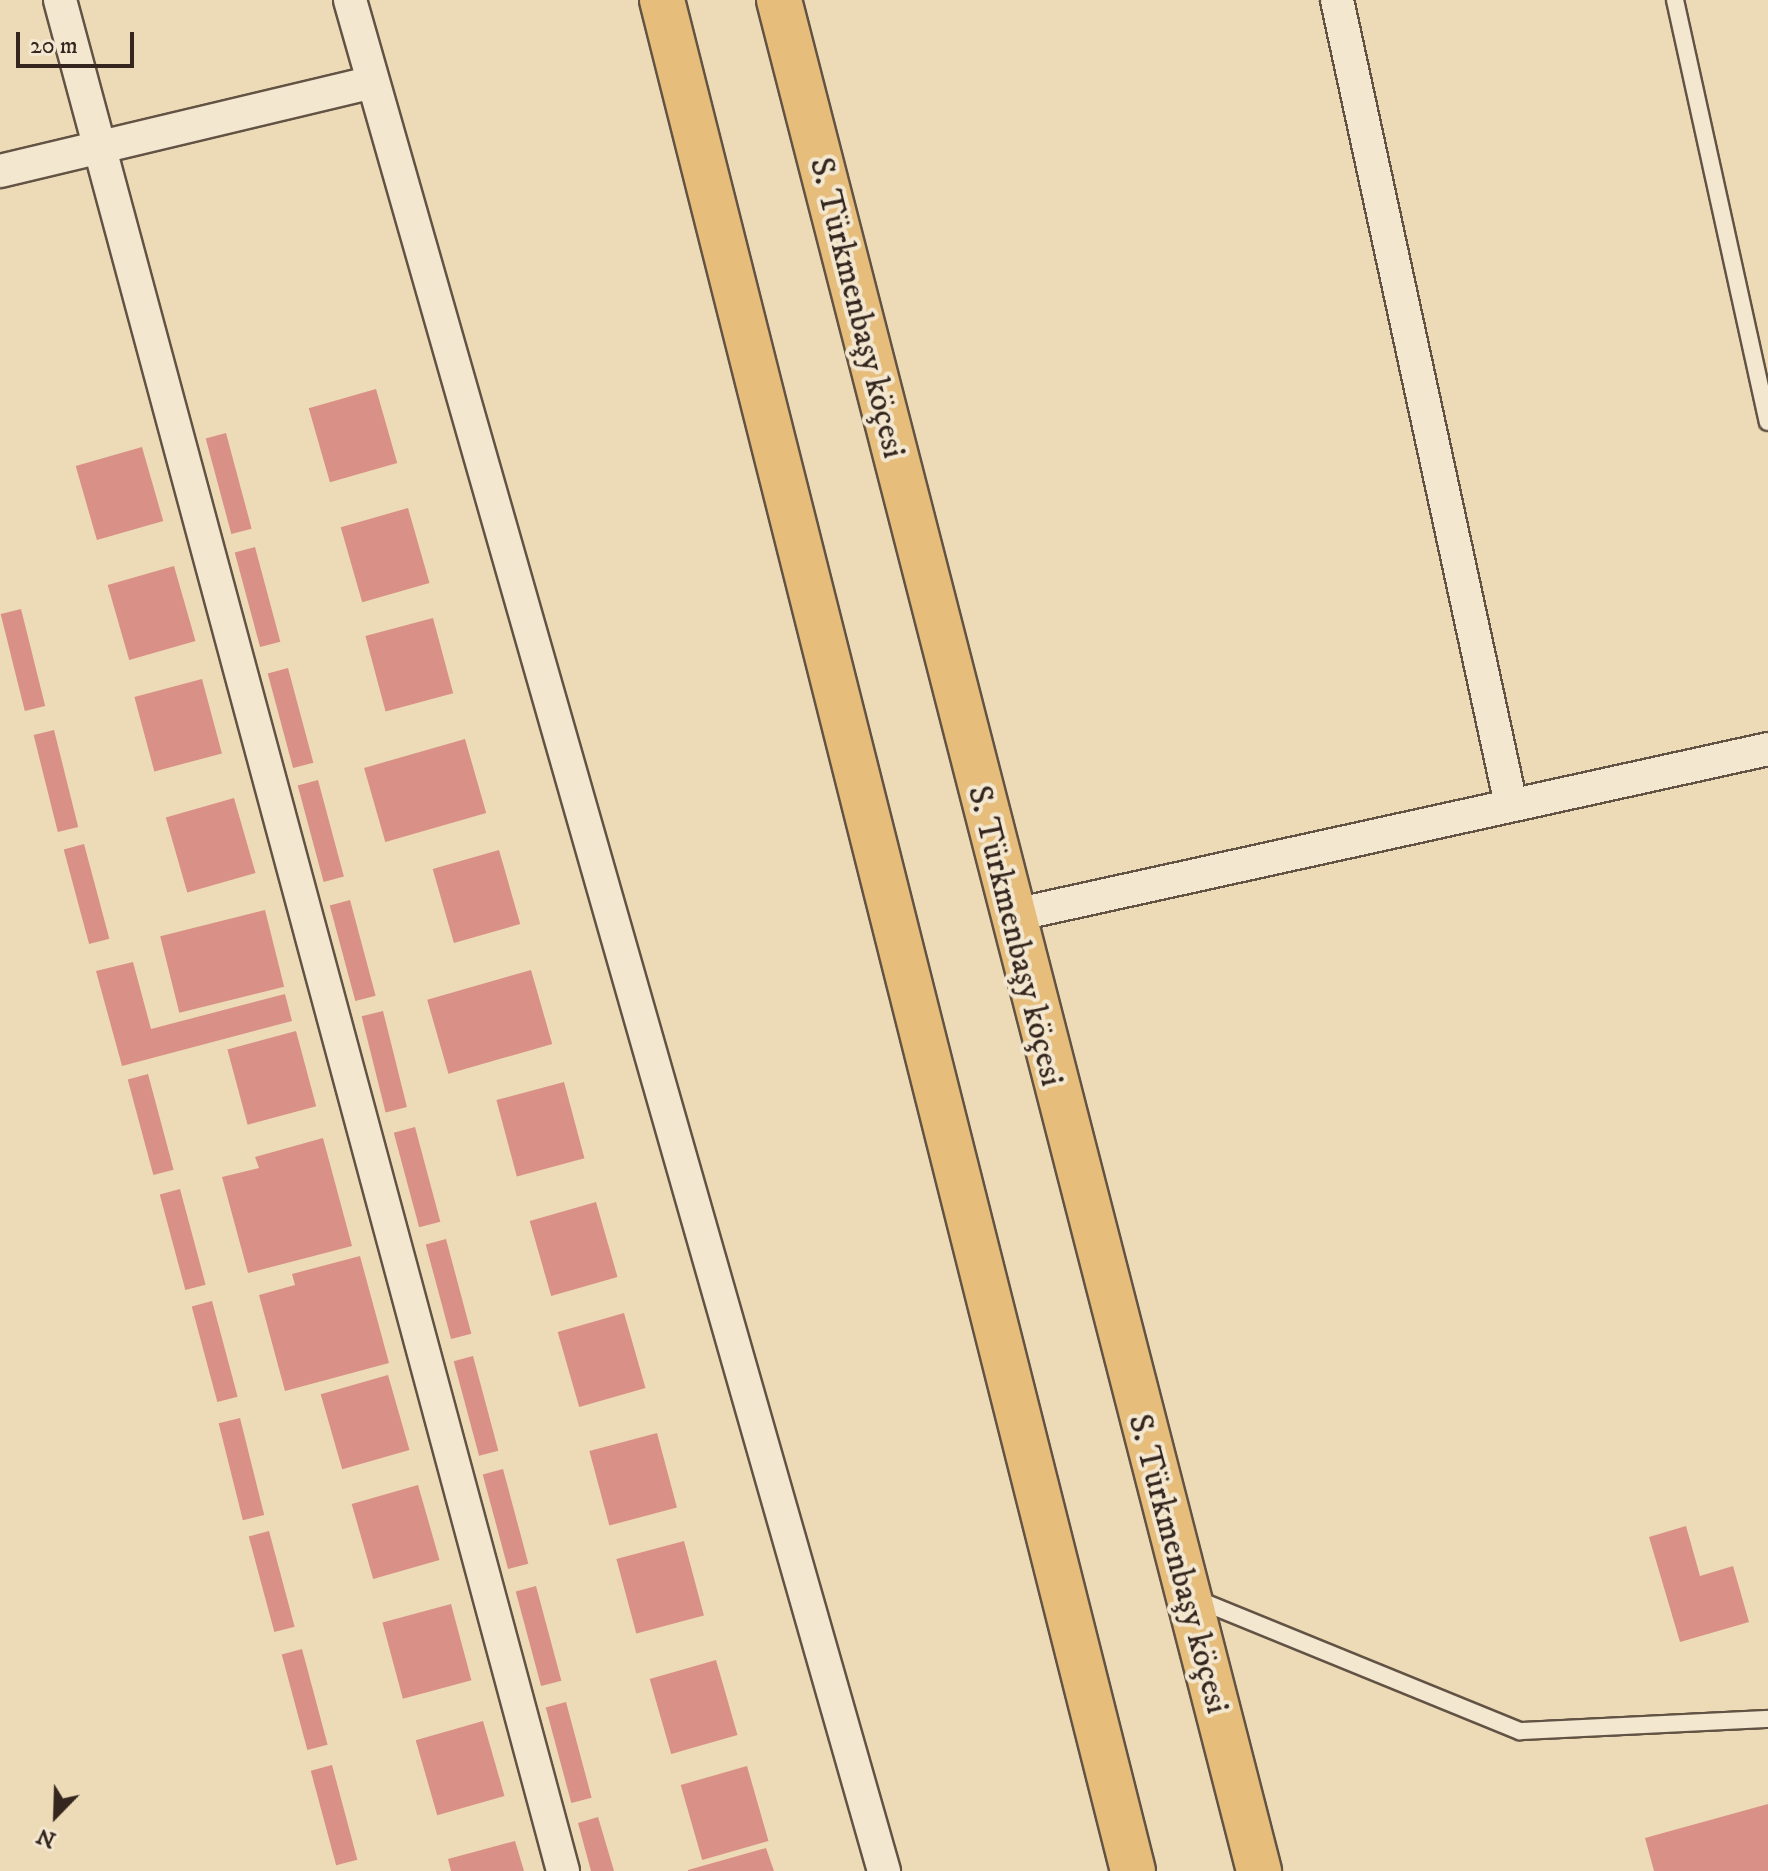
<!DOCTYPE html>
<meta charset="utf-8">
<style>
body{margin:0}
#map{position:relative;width:1768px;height:1871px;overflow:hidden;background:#eddab6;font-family:"IM FELL DW Pica",serif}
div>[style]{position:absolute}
.building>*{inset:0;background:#d99187;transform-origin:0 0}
.roads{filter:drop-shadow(2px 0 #625344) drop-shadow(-2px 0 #625344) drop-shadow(0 2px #625344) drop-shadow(0 -2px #625344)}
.service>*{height:16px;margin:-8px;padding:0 8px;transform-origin:8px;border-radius:8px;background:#f3e7d0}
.minor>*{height:32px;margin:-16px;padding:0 16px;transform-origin:16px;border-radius:16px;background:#f3e7d0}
.trunk>*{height:44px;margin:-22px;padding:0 22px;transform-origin:22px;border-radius:22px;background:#e6bd7b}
span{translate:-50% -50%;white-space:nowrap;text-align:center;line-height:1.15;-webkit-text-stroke:8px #f3e7d0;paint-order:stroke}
.street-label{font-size:34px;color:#34261e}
.north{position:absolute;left:16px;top:1775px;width:80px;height:80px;-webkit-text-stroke:6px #f3e7d0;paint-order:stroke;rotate:203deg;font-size:22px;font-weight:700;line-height:32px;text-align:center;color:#34261e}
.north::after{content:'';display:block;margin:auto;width:28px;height:36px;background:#34261e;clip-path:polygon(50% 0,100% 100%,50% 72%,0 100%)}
.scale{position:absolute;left:16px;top:32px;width:118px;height:36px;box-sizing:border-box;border:4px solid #34261e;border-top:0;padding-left:10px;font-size:24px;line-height:28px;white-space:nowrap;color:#34261e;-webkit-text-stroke:6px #f3e7d0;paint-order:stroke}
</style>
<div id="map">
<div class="building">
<div style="left:376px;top:389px;width:77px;height:70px;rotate:74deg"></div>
<div style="left:226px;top:433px;width:99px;height:21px;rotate:75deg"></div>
<div style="left:142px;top:447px;width:77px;height:69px;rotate:74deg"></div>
<div style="left:408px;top:508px;width:78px;height:70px;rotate:74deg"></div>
<div style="left:255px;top:547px;width:98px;height:21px;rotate:75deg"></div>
<div style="left:174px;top:566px;width:78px;height:69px;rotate:74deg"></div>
<div style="left:21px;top:609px;width:100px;height:21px;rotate:76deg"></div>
<div style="left:433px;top:618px;width:78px;height:70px;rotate:75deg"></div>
<div style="left:288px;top:668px;width:98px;height:21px;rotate:75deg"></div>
<div style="left:202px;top:679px;width:77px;height:70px;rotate:75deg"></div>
<div style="left:54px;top:730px;width:100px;height:21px;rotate:76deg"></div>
<div style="left:465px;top:739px;width:77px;height:105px;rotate:74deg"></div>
<div style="left:318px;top:780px;width:100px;height:21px;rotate:75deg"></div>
<div style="left:234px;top:798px;width:78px;height:71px;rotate:74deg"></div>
<div style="left:84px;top:844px;width:98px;height:21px;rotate:75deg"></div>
<div style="left:499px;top:850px;width:77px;height:69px;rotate:74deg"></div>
<div style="left:350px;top:900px;width:99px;height:21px;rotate:75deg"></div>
<div style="left:265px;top:910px;width:79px;height:108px;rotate:76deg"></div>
<div style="clip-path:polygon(133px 962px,151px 1029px,285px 994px,292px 1021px,122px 1066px,96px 971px)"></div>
<div style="left:531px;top:970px;width:77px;height:108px;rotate:74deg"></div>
<div style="left:383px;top:1011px;width:99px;height:22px;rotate:76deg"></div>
<div style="left:296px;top:1031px;width:78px;height:71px;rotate:75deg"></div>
<div style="left:148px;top:1074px;width:99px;height:21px;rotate:75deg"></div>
<div style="left:564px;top:1082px;width:79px;height:70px;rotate:75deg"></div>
<div style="left:415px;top:1127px;width:98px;height:22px;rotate:75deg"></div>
<div style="clip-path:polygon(323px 1138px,352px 1246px,248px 1273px,222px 1177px,259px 1168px,255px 1157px)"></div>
<div style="left:180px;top:1189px;width:99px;height:21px;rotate:75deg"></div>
<div style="left:596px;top:1202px;width:78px;height:69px;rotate:74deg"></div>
<div style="left:446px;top:1239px;width:98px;height:21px;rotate:75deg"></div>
<div style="clip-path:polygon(360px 1256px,389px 1363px,285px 1391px,259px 1295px,295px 1285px,292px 1274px)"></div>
<div style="left:212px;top:1301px;width:99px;height:21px;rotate:75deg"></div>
<div style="left:624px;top:1313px;width:78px;height:69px;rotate:74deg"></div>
<div style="left:473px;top:1356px;width:98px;height:20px;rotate:75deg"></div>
<div style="left:388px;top:1375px;width:78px;height:70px;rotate:74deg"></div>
<div style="left:240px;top:1418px;width:100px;height:22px;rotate:76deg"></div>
<div style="left:657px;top:1433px;width:77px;height:70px;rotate:75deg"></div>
<div style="left:503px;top:1469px;width:98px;height:21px;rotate:75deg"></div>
<div style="left:418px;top:1485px;width:78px;height:69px;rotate:74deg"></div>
<div style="clip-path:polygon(1686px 1526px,1700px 1576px,1733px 1566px,1749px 1622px,1680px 1642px,1649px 1537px)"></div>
<div style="left:269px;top:1531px;width:99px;height:21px;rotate:75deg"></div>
<div style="left:684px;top:1541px;width:77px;height:70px;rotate:75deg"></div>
<div style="left:536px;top:1586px;width:98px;height:21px;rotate:75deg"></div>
<div style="left:451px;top:1604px;width:79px;height:71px;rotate:75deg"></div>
<div style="left:302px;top:1649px;width:99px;height:21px;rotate:75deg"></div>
<div style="left:716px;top:1660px;width:78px;height:69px;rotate:74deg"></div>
<div style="left:566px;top:1702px;width:99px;height:21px;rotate:75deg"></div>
<div style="left:483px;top:1721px;width:78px;height:70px;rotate:74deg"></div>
<div style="left:332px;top:1765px;width:98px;height:22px;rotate:75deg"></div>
<div style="left:747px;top:1766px;width:78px;height:69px;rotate:74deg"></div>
<div style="clip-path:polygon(1768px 1804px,1768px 1871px,1654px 1871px,1645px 1838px)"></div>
<div style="clip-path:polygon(598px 1817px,614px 1871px,591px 1871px,578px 1823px)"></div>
<div style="clip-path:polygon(515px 1841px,524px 1871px,451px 1871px,448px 1859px)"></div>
<div style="clip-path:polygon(766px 1848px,774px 1871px,688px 1871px,688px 1870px)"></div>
</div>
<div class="roads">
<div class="service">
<div style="left:1675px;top:0;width:432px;rotate:77.6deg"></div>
<div style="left:1196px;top:1599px;width:350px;rotate:22.2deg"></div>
<div style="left:1520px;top:1731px;width:248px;rotate:-2.8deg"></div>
</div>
<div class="minor">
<div style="left:60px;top:0;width:1937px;rotate:74.95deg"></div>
<div style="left:350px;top:0;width:1946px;rotate:74.07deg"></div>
<div style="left:1337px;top:0;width:824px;rotate:77.8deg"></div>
<div style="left:0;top:171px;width:383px;rotate:-13.4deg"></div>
<div style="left:1010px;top:916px;width:776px;rotate:-12.42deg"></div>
</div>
<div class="trunk">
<div style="left:662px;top:0;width:1929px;rotate:75.87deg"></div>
<div style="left:779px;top:0;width:1932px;rotate:75.61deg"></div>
</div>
</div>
<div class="street-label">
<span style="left:857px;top:308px;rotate:76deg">S. Türkmenbaşy köçesi</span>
<span style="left:1015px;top:936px;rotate:76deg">S. Türkmenbaşy köçesi</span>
<span style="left:1178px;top:1564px;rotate:75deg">S. Türkmenbaşy köçesi</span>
</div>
<div class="north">N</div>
<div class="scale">20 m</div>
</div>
